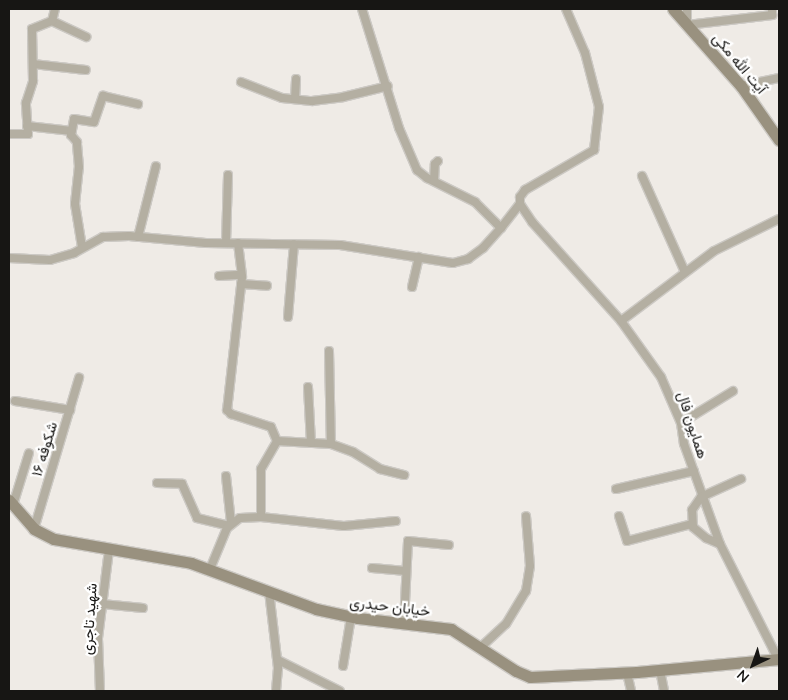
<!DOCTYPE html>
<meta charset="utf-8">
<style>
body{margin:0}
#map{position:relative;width:788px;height:700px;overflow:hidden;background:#efebe6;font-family:Mulish,Vazirmatn,sans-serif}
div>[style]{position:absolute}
.roads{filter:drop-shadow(1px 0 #ccc9c4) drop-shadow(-1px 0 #ccc9c4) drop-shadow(0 1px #ccc9c4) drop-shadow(0 -1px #ccc9c4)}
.street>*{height:8px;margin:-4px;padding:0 4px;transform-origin:4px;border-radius:4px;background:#b4afa2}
.secondary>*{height:11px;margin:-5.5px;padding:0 5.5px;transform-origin:5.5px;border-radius:5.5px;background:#99917f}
span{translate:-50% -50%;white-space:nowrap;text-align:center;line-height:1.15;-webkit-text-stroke:4.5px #fff;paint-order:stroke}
.street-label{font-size:15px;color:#171614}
.frame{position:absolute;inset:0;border:10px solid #171614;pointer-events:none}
.north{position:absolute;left:728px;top:640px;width:50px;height:50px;-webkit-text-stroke:4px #fff;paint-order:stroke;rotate:222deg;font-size:14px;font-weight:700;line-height:20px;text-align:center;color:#171614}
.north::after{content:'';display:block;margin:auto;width:18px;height:22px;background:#171614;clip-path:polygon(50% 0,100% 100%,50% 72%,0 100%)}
</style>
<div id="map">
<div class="roads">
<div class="street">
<div style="left:362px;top:9px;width:125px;rotate:72.7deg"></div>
<div style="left:399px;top:128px;width:46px;rotate:66.8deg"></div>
<div style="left:417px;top:170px;width:13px;rotate:39deg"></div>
<div style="left:427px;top:178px;width:54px;rotate:26.6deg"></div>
<div style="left:475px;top:202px;width:37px;rotate:45deg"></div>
<div style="left:501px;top:228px;width:31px;rotate:-52deg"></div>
<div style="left:520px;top:204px;width:7px;rotate:-90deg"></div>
<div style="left:520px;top:197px;width:9px;rotate:-54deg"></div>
<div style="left:525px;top:190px;width:80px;rotate:-30.1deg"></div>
<div style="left:594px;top:150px;width:43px;rotate:-83.4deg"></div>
<div style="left:599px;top:107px;width:56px;rotate:-104.5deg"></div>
<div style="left:585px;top:53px;width:48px;rotate:-113.4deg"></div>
<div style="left:687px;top:9px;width:16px;rotate:90deg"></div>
<div style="left:687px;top:25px;width:86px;rotate:-6.7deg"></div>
<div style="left:772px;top:15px;width:6px;rotate:-90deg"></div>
<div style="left:52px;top:21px;width:38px;rotate:25deg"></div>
<div style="left:33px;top:64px;width:53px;rotate:6.5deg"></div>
<div style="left:241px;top:82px;width:44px;rotate:21.3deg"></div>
<div style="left:282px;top:98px;width:30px;rotate:6deg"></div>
<div style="left:312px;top:101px;width:31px;rotate:-7deg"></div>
<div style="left:343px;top:97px;width:46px;rotate:-13.7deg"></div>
<div style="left:741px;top:86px;width:39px;rotate:-12deg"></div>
<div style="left:295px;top:99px;width:20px;rotate:-87deg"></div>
<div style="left:27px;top:126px;width:45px;rotate:6.3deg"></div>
<div style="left:9px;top:134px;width:19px"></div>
<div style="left:28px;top:134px;width:31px;rotate:-94deg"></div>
<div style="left:26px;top:103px;width:23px;rotate:-72deg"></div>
<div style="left:33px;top:81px;width:52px;rotate:-91.1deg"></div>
<div style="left:32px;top:29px;width:22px;rotate:-22deg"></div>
<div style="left:52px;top:21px;width:12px;rotate:-76deg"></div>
<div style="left:642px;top:176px;width:105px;rotate:65.9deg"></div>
<div style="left:434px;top:181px;width:17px;rotate:-87deg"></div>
<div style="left:435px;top:164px;width:4px;rotate:-45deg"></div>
<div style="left:520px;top:204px;width:22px;rotate:56deg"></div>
<div style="left:532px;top:222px;width:133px;rotate:48deg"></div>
<div style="left:621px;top:321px;width:69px;rotate:54.5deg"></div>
<div style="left:661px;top:377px;width:50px;rotate:66.5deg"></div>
<div style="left:681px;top:423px;width:21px;rotate:82deg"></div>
<div style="left:684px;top:444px;width:106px;rotate:70.2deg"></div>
<div style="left:720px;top:544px;width:129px;rotate:63.2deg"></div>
<div style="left:138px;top:237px;width:73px;rotate:-75.8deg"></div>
<div style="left:226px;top:243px;width:68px;rotate:-88.3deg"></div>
<div style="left:238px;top:243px;width:34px;rotate:83deg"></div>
<div style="left:242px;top:277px;width:134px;rotate:96.4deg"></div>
<div style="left:227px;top:410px;width:6px;rotate:45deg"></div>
<div style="left:231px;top:414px;width:42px;rotate:18deg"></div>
<div style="left:271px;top:427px;width:15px;rotate:67deg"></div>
<div style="left:277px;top:441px;width:54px;rotate:3.2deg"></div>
<div style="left:331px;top:444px;width:23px;rotate:20deg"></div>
<div style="left:353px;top:452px;width:32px;rotate:32deg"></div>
<div style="left:380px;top:469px;width:25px;rotate:14deg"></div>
<div style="left:82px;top:247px;width:44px;rotate:-99.2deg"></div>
<div style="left:75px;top:204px;width:37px;rotate:-84deg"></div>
<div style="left:79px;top:167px;width:25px;rotate:-95deg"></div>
<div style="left:77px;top:142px;width:9px;rotate:-131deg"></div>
<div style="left:71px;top:135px;width:16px;rotate:-79deg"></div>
<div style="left:74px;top:119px;width:20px;rotate:9deg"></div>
<div style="left:94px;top:122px;width:28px;rotate:-71deg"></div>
<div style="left:103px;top:96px;width:36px;rotate:13deg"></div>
<div style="left:9px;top:258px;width:41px;rotate:2.8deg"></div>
<div style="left:50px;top:260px;width:25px;rotate:-16deg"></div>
<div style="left:74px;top:253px;width:33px;rotate:-29deg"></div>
<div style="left:103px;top:237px;width:26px;rotate:-2deg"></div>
<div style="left:129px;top:236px;width:77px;rotate:5.2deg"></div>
<div style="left:206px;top:243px;width:134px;rotate:0.9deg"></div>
<div style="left:340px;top:245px;width:114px;rotate:9.1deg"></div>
<div style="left:453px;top:263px;width:16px;rotate:-15deg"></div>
<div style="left:468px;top:259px;width:19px;rotate:-36deg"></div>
<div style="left:483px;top:248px;width:27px;rotate:-48deg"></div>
<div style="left:219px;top:276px;width:22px;rotate:-3deg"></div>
<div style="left:241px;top:284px;width:26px;rotate:4deg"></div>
<div style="left:412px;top:287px;width:31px;rotate:-77deg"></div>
<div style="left:288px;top:317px;width:73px;rotate:-85.3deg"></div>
<div style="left:621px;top:321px;width:116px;rotate:-37deg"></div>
<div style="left:714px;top:251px;width:72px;rotate:-26.2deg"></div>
<div style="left:329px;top:351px;width:93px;rotate:88.8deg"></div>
<div style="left:308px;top:387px;width:56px;rotate:86.9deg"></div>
<div style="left:15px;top:401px;width:56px;rotate:9.3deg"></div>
<div style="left:681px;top:423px;width:61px;rotate:-31.6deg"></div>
<div style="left:226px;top:476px;width:47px;rotate:83.9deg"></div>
<div style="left:157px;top:483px;width:25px;rotate:2deg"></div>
<div style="left:182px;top:484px;width:37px;rotate:66deg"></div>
<div style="left:197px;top:518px;width:32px;rotate:14deg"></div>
<div style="left:616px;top:489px;width:80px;rotate:-13deg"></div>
<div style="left:13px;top:505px;width:54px;rotate:-72.9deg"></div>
<div style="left:619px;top:516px;width:26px;rotate:72deg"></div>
<div style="left:627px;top:541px;width:67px;rotate:-14.7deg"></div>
<div style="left:261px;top:517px;width:48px;rotate:-90deg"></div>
<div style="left:261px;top:469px;width:32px;rotate:-60deg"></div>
<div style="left:34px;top:529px;width:158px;rotate:-73.4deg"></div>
<div style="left:720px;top:544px;width:15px;rotate:-157deg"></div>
<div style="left:706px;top:538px;width:17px;rotate:-140deg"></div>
<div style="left:693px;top:527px;width:17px;rotate:-93deg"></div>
<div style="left:692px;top:510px;width:16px;rotate:-55deg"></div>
<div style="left:701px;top:497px;width:44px;rotate:-24.2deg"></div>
<div style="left:372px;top:568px;width:34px;rotate:5deg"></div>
<div style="left:210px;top:569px;width:44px;rotate:-67.5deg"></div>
<div style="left:227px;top:528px;width:16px;rotate:-38deg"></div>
<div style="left:240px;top:518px;width:21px;rotate:-3deg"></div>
<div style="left:261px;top:517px;width:83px;rotate:6.2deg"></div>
<div style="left:344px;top:526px;width:52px;rotate:-5.5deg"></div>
<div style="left:269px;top:591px;width:78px;rotate:83.3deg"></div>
<div style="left:278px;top:668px;width:23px;rotate:95deg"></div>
<div style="left:102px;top:604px;width:41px;rotate:5.6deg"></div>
<div style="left:404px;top:623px;width:82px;rotate:-87.2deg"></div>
<div style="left:408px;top:541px;width:41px;rotate:5.6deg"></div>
<div style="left:481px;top:647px;width:34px;rotate:-43deg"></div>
<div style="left:506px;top:624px;width:39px;rotate:-59deg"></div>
<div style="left:526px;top:591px;width:25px;rotate:-81deg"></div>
<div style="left:530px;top:566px;width:50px;rotate:-94.6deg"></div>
<div style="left:278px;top:660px;width:69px;rotate:26.6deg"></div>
<div style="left:343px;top:666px;width:50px;rotate:-80.7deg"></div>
<div style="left:660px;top:670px;width:21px;rotate:79deg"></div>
<div style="left:627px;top:673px;width:18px;rotate:77deg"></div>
<div style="left:100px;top:691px;width:53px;rotate:-92.2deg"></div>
<div style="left:98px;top:638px;width:89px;rotate:-82.9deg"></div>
</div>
<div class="secondary">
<div style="left:673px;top:9px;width:103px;rotate:48.6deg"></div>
<div style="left:741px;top:86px;width:66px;rotate:54.9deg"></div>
<div style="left:9px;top:500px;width:38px;rotate:49deg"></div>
<div style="left:34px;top:529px;width:22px;rotate:27deg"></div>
<div style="left:54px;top:539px;width:139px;rotate:9.9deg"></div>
<div style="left:191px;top:563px;width:133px;rotate:20.2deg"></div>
<div style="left:316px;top:609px;width:43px;rotate:12.1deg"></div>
<div style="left:358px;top:618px;width:94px;rotate:6.7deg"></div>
<div style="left:451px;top:629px;width:77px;rotate:32.9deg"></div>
<div style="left:516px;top:671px;width:15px;rotate:23deg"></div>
<div style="left:530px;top:677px;width:107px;rotate:-2.7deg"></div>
<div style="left:637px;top:672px;width:143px;rotate:-5.2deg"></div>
</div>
</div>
<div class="street-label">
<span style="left:740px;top:63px;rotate:50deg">آیت الله مکی</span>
<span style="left:693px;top:425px;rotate:72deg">همایون فال</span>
<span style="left:44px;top:449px;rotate:-73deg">شکوفه ۱۶</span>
<span style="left:390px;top:606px;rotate:7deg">خیابان حیدری</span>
<span style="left:89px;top:619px;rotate:-86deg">شهید تاجری</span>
</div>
<div class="frame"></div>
<div class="north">N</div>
</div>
